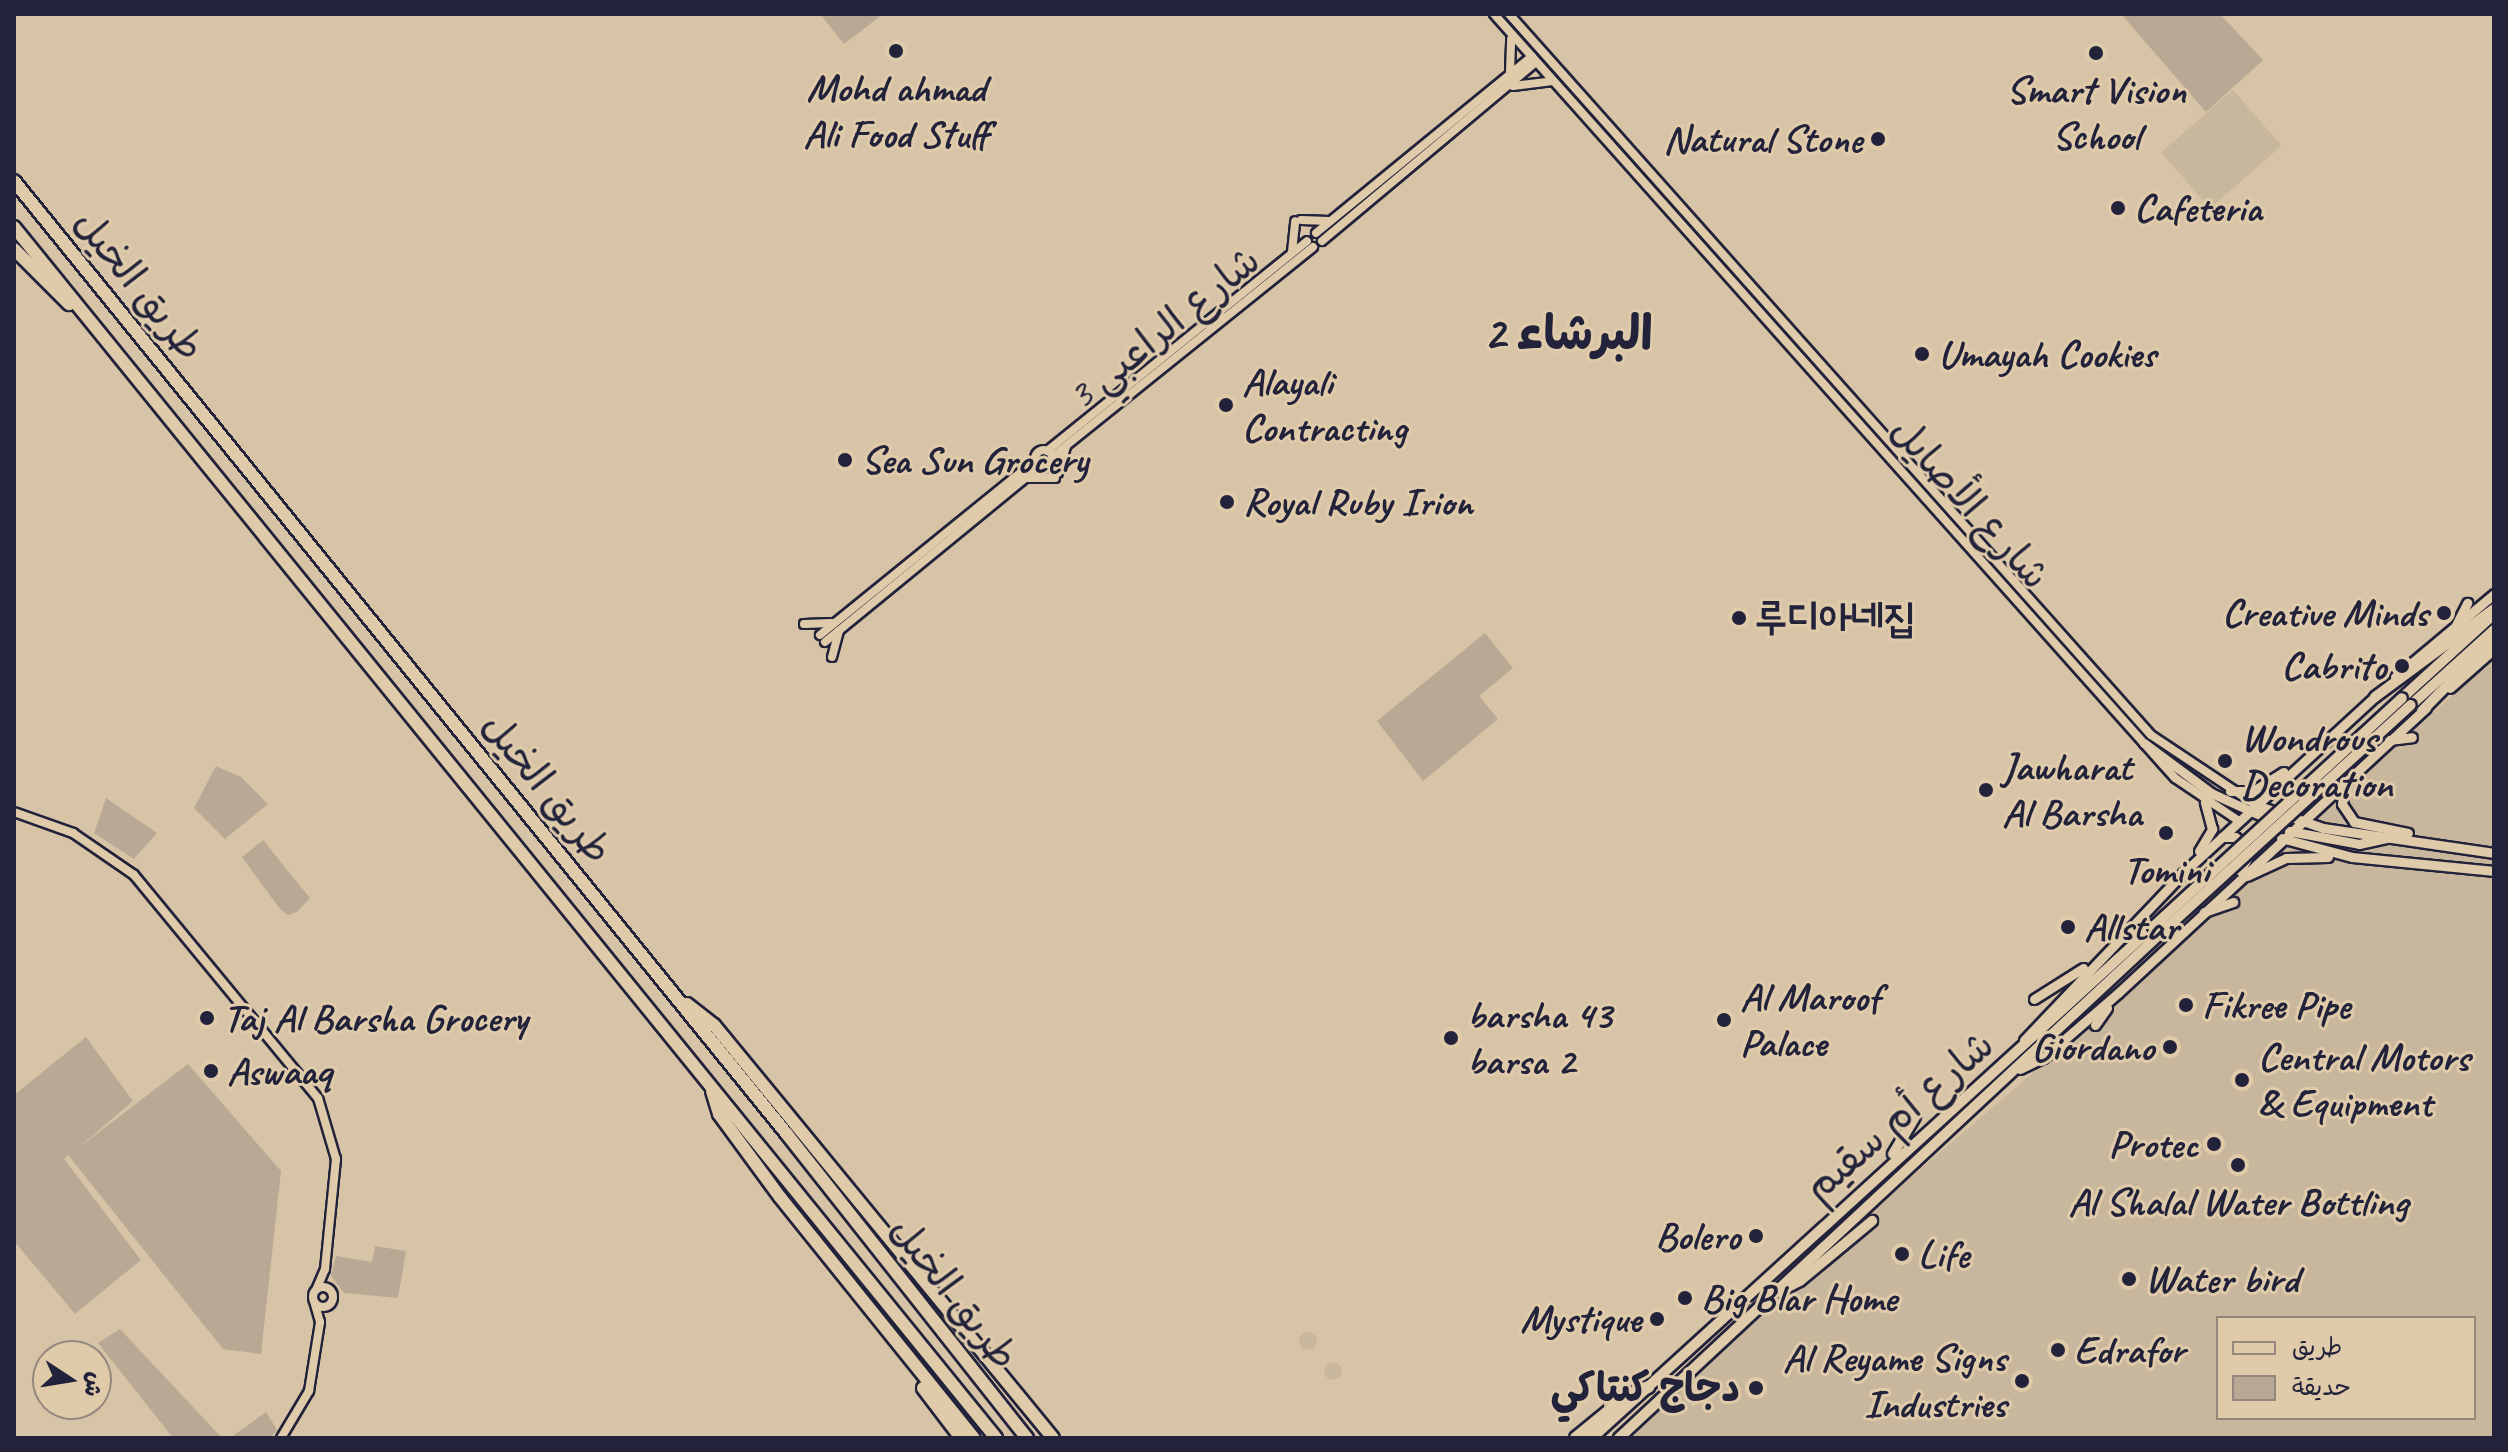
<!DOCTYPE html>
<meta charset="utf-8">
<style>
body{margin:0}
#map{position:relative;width:2508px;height:1452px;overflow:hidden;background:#d7c4a6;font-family:Caveat,"Playpen Sans Arabic","Poor Story",sans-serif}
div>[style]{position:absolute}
.built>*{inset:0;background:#c8b69d;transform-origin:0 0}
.round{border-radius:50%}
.green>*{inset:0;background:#b9a994}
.roads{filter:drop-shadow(2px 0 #22223b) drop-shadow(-2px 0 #22223b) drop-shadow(0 2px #22223b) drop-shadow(0 -2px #22223b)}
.tertiary>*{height:8px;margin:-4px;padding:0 4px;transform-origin:4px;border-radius:4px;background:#dfcbaa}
.tertiary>.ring{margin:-4px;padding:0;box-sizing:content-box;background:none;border:8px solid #dfcbaa;border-radius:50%}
.secondary>*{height:9px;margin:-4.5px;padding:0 4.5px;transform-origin:4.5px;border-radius:4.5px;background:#dfcbaa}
.primary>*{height:10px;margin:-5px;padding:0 5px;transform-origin:5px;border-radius:5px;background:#dfcbaa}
.motorway>*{height:12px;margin:-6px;padding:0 6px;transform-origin:6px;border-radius:6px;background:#dfcbaa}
.bridges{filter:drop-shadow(2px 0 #22223b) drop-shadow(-2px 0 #22223b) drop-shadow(0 2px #22223b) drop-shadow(0 -2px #22223b)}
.primary-bridge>*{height:10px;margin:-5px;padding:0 5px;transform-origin:5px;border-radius:5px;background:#dfcbaa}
.dots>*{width:22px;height:22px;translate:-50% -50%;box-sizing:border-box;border:4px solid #dfcbaa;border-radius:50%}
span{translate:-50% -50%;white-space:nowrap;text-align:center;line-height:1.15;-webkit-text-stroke:6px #dfcbaa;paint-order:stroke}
.poi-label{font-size:40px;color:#22223b;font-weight:700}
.right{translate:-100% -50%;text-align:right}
.left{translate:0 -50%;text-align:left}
.street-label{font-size:40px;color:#22223b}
.district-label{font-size:48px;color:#22223b;font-weight:700}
.frame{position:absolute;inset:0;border:16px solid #22223b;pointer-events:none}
.legend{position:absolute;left:2216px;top:1316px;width:260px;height:104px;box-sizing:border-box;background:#dfcbaa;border:2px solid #93877e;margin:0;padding:10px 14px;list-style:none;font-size:24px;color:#22223b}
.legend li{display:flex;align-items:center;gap:16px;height:40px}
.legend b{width:40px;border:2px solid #93877e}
.north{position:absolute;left:32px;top:1340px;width:80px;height:80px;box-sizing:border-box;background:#dfcbaa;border:2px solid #93877e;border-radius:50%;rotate:102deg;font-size:22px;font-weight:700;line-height:32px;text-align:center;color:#22223b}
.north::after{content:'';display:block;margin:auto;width:28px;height:36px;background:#22223b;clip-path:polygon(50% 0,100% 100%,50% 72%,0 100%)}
</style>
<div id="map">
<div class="built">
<div style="left:2233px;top:90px;width:74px;height:95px;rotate:49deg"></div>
<div style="clip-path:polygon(evenodd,2494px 658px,2494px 1438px,1608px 1438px,2071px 1040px,2494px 658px,2218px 1318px,2474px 1318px,2474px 1418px,2218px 1418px,2218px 1318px)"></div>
<div class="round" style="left:1299px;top:1332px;width:18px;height:18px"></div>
<div class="round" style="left:1324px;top:1362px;width:18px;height:18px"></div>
</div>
<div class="green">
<div style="clip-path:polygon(820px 14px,883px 14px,844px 44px)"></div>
<div style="clip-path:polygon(2121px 14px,2220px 14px,2263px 60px,2206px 112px)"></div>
<div style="clip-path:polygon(1485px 633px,1513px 668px,1479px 696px,1498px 719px,1423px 781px,1377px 721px)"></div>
<div style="clip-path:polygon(216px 766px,241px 777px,268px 804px,225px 839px,194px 808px)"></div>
<div style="clip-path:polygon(106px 798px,157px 833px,134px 859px,94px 833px)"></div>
<div style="clip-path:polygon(263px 840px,310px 898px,297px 912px,288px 915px,280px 909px,242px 857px)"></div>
<div style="clip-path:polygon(86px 1037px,133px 1101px,78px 1148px,188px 1064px,281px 1171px,261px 1354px,223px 1349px,68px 1155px,64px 1159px,141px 1260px,75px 1314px,14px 1241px,14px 1095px)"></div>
<div style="clip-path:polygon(375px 1246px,406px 1251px,398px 1298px,344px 1293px,331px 1276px,336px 1256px,372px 1262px)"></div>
<div style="clip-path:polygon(120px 1329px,222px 1438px,173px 1438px,98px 1343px)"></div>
<div style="clip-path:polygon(266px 1412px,277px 1430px,270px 1438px,230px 1438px)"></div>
</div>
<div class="roads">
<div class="tertiary">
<div style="left:1494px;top:14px;width:1023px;rotate:48.29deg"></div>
<div style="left:2175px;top:778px;width:77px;rotate:33.9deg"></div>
<div style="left:1509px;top:14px;width:965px;rotate:48.32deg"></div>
<div style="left:2151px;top:735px;width:126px;rotate:33.7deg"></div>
<div style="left:1510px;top:72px;width:33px;rotate:-88deg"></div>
<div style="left:1513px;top:86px;width:38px;rotate:-7deg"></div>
<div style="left:1301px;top:220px;width:28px;rotate:2deg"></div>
<div style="left:1316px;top:233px;width:279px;rotate:-39.3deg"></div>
<div style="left:1322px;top:241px;width:279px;rotate:-39.9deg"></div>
<div style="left:1292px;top:252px;width:31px;rotate:-84deg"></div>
<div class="ring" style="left:1035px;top:450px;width:10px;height:10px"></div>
<div style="left:1047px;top:451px;width:334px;rotate:-38.9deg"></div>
<div style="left:1052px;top:457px;width:335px;rotate:-38.8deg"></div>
<div style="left:1058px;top:473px;width:27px;rotate:-73deg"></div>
<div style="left:1026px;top:478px;width:29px"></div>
<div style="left:804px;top:624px;width:28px;rotate:-2deg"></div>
<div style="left:820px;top:635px;width:277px;rotate:-39deg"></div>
<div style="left:825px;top:642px;width:276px;rotate:-39.3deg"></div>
<div style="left:832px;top:657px;width:27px;rotate:-75deg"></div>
<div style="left:14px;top:812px;width:63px;rotate:19.6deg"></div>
<div style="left:73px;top:833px;width:74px;rotate:34.5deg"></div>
<div style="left:134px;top:875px;width:289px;rotate:50.5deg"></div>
<div style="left:318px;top:1098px;width:64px;rotate:73.6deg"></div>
<div style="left:336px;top:1159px;width:111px;rotate:95.7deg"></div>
<div style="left:325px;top:1269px;width:21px;rotate:113deg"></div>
<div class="ring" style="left:313px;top:1287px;width:12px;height:12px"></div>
<div style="left:281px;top:1438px;width:55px;rotate:-59.2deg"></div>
<div style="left:309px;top:1391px;width:70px;rotate:-80.9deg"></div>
<div style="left:320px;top:1322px;width:19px;rotate:-106deg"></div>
</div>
<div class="secondary">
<div style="left:2456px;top:625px;width:25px;rotate:-63deg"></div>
<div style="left:2395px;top:677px;width:129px;rotate:-40deg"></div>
<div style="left:2450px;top:688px;width:59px;rotate:-41.6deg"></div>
<div style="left:2389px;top:740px;width:23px;rotate:-7deg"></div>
<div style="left:2144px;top:743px;width:84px;rotate:36.7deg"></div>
<div style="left:2211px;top:793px;width:68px;rotate:24.3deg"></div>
<div style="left:2344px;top:785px;width:19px;rotate:96deg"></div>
<div style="left:2342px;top:804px;width:22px;rotate:56deg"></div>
<div style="left:2354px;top:822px;width:55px;rotate:11.5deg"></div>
<div style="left:2230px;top:791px;width:23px"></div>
<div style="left:2253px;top:791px;width:36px;rotate:-32deg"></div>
<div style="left:2256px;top:805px;width:71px;rotate:18.9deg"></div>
<div style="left:2323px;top:828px;width:173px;rotate:8.3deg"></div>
<div style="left:2289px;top:831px;width:71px;rotate:10.5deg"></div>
<div style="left:2359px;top:844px;width:29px;rotate:-12deg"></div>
<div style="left:2222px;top:837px;width:13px"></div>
<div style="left:2235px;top:837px;width:21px;rotate:37deg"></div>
<div style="left:2252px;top:850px;width:24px;rotate:120deg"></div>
<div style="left:2281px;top:838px;width:73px;rotate:15deg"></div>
<div style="left:2352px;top:857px;width:143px;rotate:5.6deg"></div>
<div style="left:2199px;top:851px;width:26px;rotate:-59deg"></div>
<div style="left:2212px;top:829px;width:28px;rotate:-105deg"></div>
<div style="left:2247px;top:876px;width:43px;rotate:-24.8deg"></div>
<div style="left:2286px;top:858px;width:42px;rotate:-1.4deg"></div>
<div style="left:2204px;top:912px;width:31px;rotate:-19deg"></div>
<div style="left:2034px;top:999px;width:58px;rotate:-32.3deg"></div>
<div style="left:2095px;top:1025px;width:21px;rotate:-55deg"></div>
<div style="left:2024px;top:1040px;width:231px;rotate:-46.4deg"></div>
<div style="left:2183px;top:873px;width:266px;rotate:-42.6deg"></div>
<div style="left:2020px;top:1069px;width:25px;rotate:-26deg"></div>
<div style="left:2043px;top:1058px;width:99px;rotate:-40.9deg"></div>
<div style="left:2118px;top:993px;width:420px;rotate:-42.8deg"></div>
</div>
<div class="primary">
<div style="left:2375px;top:697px;width:148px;rotate:-36.5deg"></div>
<div style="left:2402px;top:698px;width:125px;rotate:-42.4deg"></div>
<div style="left:2411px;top:705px;width:112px;rotate:-42.1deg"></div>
<div style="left:2422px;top:711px;width:98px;rotate:-45.4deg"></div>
<div style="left:1893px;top:1154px;width:43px;rotate:-59.3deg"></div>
<div style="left:1780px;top:1291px;width:22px;rotate:-27deg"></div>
<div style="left:1800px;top:1281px;width:94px;rotate:-39.8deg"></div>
<div style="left:1592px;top:1438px;width:759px;rotate:-42.33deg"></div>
<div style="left:1619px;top:1438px;width:741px;rotate:-42.98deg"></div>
</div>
<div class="motorway">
<div style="left:14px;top:181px;width:1226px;rotate:50.96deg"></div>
<div style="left:786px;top:1133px;width:389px;rotate:51.7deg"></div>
<div style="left:14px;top:227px;width:1559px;rotate:50.96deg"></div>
<div style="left:14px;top:249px;width:78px;rotate:45deg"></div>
<div style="left:687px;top:1004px;width:34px;rotate:38deg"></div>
<div style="left:714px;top:1025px;width:534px;rotate:50.62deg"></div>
<div style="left:712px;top:1091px;width:24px;rotate:73deg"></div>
<div style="left:719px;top:1114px;width:103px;rotate:53.7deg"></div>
<div style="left:780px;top:1197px;width:309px;rotate:51.2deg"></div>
<div style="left:923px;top:1388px;width:63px;rotate:52.8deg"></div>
<div style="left:1576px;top:1438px;width:66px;rotate:-39.5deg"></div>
<div style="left:1627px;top:1396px;width:23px;rotate:-23deg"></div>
</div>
</div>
<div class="bridges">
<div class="primary-bridge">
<div style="left:2153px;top:927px;width:338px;rotate:-42.6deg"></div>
<div style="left:2161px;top:933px;width:338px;rotate:-42.4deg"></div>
</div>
</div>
<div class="dots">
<div style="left:896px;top:51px;background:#22223b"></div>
<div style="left:2096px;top:53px;background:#22223b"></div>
<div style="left:1878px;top:139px;background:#22223b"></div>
<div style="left:2118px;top:208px;background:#22223b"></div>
<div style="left:1922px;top:354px;background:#22223b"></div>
<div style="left:1226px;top:405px;background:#22223b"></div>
<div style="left:845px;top:460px;background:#22223b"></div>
<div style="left:1227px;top:502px;background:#22223b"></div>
<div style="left:2444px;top:613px;background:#22223b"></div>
<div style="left:1739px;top:618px;background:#22223b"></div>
<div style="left:2402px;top:666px;background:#22223b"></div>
<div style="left:2225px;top:761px;background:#22223b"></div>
<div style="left:1986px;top:790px;background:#22223b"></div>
<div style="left:2166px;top:833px;background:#22223b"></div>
<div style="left:2068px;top:927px;background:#22223b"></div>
<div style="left:2186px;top:1005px;background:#22223b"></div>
<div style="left:207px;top:1018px;background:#22223b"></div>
<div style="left:1724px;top:1020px;background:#22223b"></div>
<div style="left:1451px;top:1038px;background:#22223b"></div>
<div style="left:2170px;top:1047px;background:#22223b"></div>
<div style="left:211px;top:1071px;background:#22223b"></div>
<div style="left:2242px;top:1080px;background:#22223b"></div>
<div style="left:2214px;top:1144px;background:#22223b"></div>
<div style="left:2238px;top:1165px;background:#22223b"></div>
<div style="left:1756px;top:1236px;background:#22223b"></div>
<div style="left:1902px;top:1254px;background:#22223b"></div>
<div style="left:2129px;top:1279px;background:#22223b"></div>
<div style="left:1685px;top:1298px;background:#22223b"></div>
<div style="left:1657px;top:1319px;background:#22223b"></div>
<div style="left:2058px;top:1350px;background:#22223b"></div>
<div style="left:2022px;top:1381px;background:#22223b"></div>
<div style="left:1756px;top:1388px;background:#22223b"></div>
</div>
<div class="poi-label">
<span style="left:896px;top:111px">Mohd ahmad<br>Ali Food Stuff</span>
<span style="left:2096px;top:113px">Smart Vision<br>School</span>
<span class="right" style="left:1862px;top:139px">Natural Stone</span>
<span class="left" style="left:2134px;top:208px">Cafeteria</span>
<span class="left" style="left:1938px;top:354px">Umayah Cookies</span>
<span class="left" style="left:1242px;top:405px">Alayali<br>Contracting</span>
<span class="left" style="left:861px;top:460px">Sea Sun Grocery</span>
<span class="left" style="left:1243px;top:502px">Royal Ruby Irion</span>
<span class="right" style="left:2428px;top:613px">Creative Minds</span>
<span class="left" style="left:1755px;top:618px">루디아네집</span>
<span class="right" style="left:2386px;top:666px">Cabrito</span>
<span class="left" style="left:2241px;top:761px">Wondrous<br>Decoration</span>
<span class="left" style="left:2002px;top:790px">Jawharat<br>Al Barsha</span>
<span style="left:2166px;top:870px">Tomini</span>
<span class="left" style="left:2084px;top:927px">Allstar</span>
<span class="left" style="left:1740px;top:1020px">Al Maroof<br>Palace</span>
<span class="left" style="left:2202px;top:1005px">Fikree Pipe</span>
<span class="left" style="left:1467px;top:1038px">barsha 43<br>barsa 2</span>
<span class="left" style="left:223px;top:1018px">Taj Al Barsha Grocery</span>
<span class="right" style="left:2154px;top:1047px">Giordano</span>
<span class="left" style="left:2258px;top:1080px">Central Motors<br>&amp; Equipment</span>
<span class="left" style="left:227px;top:1071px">Aswaaq</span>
<span class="right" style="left:2198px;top:1144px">Protec</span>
<span style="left:2238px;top:1202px">Al Shalal Water Bottling</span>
<span class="right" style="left:1740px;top:1236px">Bolero</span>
<span class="left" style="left:1918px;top:1254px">Life</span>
<span class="left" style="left:2145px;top:1279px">Water bird</span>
<span class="left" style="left:1701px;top:1298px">Big Blar Home</span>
<span class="right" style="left:1641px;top:1319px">Mystique</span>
<span class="left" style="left:2074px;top:1350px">Edrafor</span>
<span class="right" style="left:2006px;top:1381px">Al Reyame Signs<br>Industries</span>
<span class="right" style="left:1740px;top:1388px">دجاج كنتاكي</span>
</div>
<div class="street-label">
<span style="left:139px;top:285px;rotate:51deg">طريق الخيل</span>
<span style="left:1164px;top:328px;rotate:-39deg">شارع الراعبي 3</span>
<span style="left:1970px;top:503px;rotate:48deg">شارع الأصايل</span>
<span style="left:547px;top:788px;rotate:51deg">طريق الخيل</span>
<span style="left:1899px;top:1116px;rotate:-41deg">شارع أم سقيم</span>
<span style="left:954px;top:1293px;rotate:52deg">طريق الخيل</span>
</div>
<div class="district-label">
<span style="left:1568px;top:334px">البرشاء 2</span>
</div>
<div class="frame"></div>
<ul class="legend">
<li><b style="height:10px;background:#dfcbaa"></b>طريق</li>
<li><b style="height:22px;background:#b9a994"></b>حديقة</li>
</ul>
<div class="north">ش</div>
</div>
